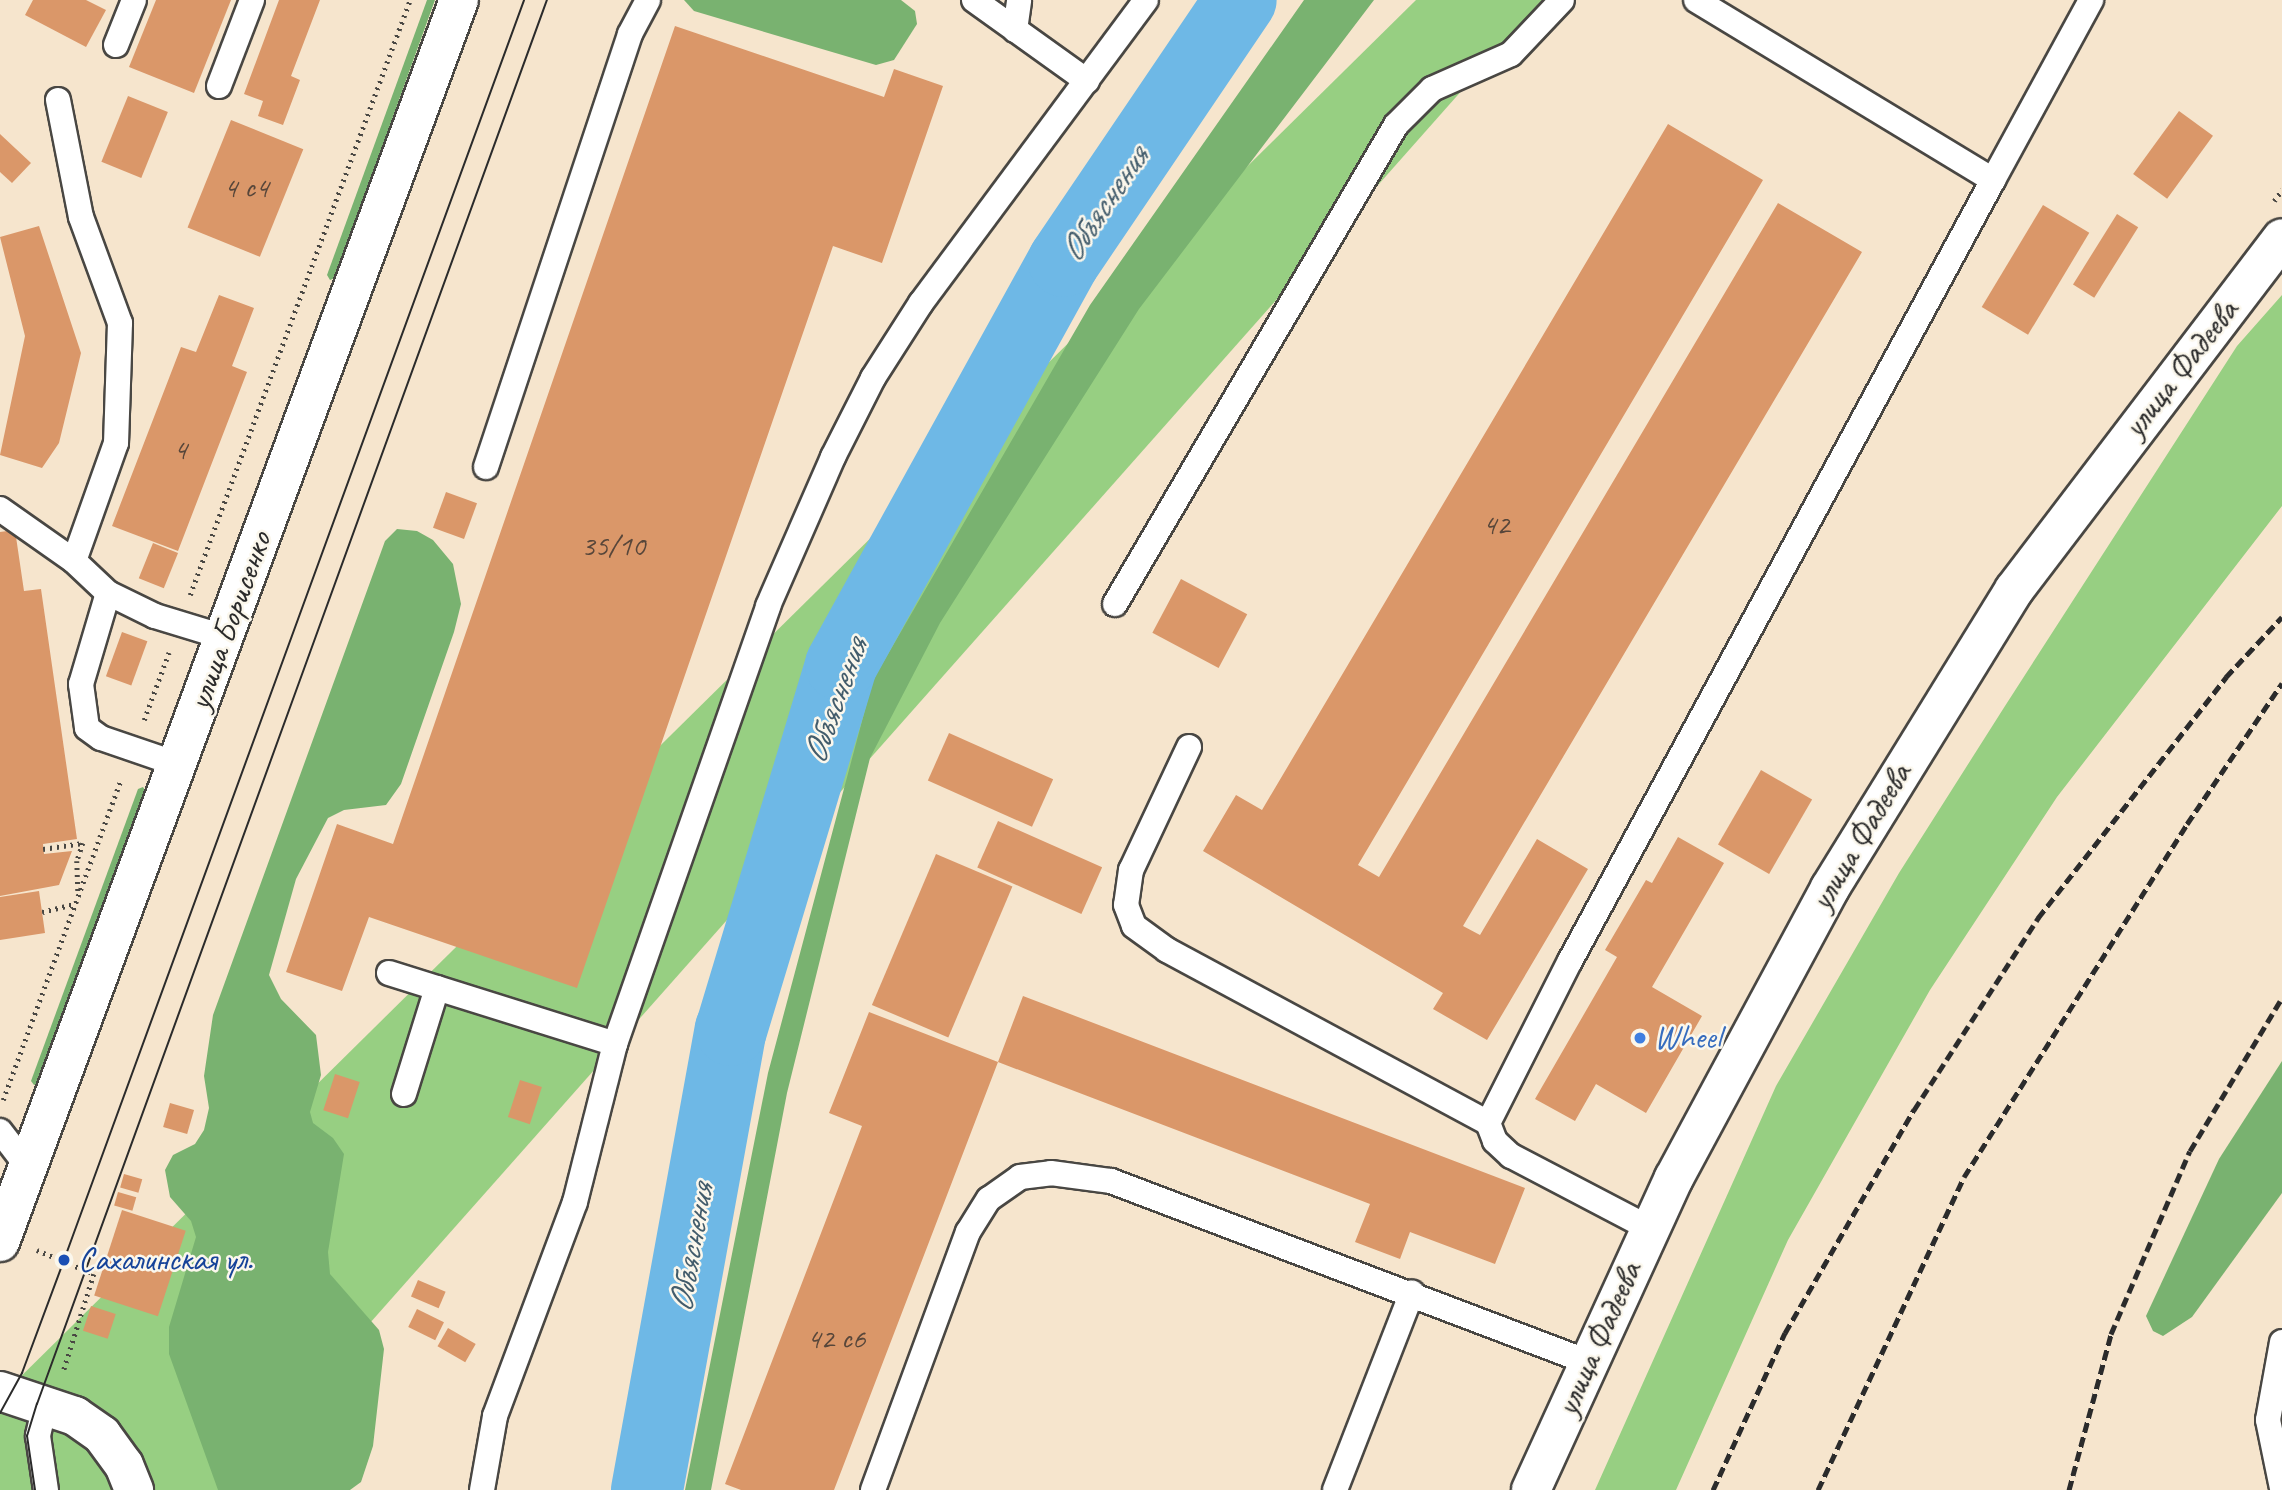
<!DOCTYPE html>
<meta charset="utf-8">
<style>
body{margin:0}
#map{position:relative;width:2282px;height:1490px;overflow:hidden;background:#f6e5cd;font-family:Caveat,sans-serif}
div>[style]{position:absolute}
.green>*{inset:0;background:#97cf82}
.forest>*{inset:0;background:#79b270}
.river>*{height:72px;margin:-36px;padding:0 36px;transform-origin:36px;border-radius:36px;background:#6eb8e6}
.building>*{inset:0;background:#da9769;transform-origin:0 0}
.path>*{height:4.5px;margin-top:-2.25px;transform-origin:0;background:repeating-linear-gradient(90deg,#494743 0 2px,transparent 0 7px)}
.roads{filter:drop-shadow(2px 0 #494743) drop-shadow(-2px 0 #494743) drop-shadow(0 2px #494743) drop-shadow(0 -2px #494743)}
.service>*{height:24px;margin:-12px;padding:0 12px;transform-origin:12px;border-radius:12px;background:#fff}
.primary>*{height:38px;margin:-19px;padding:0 19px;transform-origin:19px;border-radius:19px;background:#fff}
.tram>*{height:2px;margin:-1px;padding:0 1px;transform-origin:1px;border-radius:1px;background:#2b2b2b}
.rail>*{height:5px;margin-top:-2.5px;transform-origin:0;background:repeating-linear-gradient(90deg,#2b2b2b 0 10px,transparent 0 15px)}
.dots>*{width:19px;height:19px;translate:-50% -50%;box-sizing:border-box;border:4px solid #fbf7ec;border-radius:50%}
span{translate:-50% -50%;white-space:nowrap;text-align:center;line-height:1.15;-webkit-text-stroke:5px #fbf7ec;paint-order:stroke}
.number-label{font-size:30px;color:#57463a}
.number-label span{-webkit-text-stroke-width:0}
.street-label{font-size:33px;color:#2b2b2b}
.shop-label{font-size:33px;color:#366cbe}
.left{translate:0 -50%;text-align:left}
.transit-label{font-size:33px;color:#164399}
.water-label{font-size:35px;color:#425c6c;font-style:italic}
</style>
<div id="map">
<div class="green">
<div style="clip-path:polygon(1416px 0,1542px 0,222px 1490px,0 1490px,0 1397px)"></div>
<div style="clip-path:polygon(2282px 295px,2282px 506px,2057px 797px,1930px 990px,1788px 1240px,1676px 1490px,1595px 1490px,1776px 1086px,1899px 873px,2005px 706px,2237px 346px)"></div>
</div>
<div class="forest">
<div style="clip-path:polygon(427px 0,435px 0,335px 278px,330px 280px,327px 275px)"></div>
<div style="clip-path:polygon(684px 0,901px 0,915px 11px,917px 24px,894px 60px,876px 65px,694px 11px)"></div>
<div style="clip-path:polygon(1304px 0,1374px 0,1139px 309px,940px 623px,870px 758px,787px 1093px,711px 1490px,685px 1490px,768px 1073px,873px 680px,1090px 305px)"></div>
<div style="clip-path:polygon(397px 529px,417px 531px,433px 540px,453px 564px,461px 604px,454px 632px,401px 784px,386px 805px,344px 810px,328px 818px,296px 879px,269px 975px,281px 999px,316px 1035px,321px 1075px,310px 1112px,313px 1123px,333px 1138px,344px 1154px,328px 1252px,330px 1274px,379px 1330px,384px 1349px,373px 1446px,361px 1482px,350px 1490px,218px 1490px,169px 1354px,169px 1327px,196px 1237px,191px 1221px,170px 1197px,165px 1170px,173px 1155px,195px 1144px,204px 1130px,209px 1108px,204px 1076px,213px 1015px,385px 541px)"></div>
<div style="clip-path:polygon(143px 787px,146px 792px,38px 1084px,34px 1085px,31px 1081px,138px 789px)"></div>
<div style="clip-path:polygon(2282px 1061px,2282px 1193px,2192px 1317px,2163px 1336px,2153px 1331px,2146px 1316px,2219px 1159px)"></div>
</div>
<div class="river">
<div style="left:647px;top:1490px;width:468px;rotate:-79.7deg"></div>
<div style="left:731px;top:1030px;width:381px;rotate:-73.2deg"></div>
<div style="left:841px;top:665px;width:461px;rotate:-61.1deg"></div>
<div style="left:1064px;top:261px;width:315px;rotate:-55.9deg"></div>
</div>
<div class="building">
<div style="clip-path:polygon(33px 0,86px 0,106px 10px,86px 47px,25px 15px)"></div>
<div style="clip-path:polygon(156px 0,231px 0,194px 93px,129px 67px)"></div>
<div style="clip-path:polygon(279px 0,320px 0,291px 76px,300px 80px,283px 125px,258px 116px,263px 101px,244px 94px)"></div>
<div style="clip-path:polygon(675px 26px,884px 97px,894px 69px,943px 86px,882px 263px,833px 246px,577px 988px,369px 917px,342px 991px,286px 972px,337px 824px,393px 844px)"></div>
<div style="left:128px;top:96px;width:43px;height:71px;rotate:22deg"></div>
<div style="left:2179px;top:111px;width:42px;height:78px;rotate:36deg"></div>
<div style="left:231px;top:120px;width:78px;height:116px;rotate:22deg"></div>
<div style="clip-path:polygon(1668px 124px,1763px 180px,1358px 865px,1379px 877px,1778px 203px,1862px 252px,1463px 926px,1480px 935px,1537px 839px,1588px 869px,1487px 1040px,1433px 1009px,1443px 993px,1203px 851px,1236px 795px,1262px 810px)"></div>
<div style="clip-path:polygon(0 134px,31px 163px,12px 183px,0 172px)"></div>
<div style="left:2043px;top:205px;width:54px;height:119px;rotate:31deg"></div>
<div style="left:2117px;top:214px;width:25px;height:83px;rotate:32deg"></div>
<div style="clip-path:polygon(39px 226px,81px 353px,59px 443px,42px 468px,0 455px,25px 336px,0 237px)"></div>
<div style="clip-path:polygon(219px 295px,254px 308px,232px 366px,247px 372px,178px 551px,112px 526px,181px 347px,196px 352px)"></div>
<div style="left:446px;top:492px;width:33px;height:38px;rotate:20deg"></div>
<div style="clip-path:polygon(15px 530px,24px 591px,41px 589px,77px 839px,43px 844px,44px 854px,72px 851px,59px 885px,0 896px,0 532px)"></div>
<div style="left:153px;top:543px;width:27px;height:38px;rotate:22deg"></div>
<div style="left:1181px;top:579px;width:75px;height:61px;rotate:28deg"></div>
<div style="left:122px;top:632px;width:27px;height:47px;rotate:20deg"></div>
<div style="left:949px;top:733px;width:114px;height:52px;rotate:24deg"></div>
<div style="left:1761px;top:770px;width:59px;height:86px;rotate:30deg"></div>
<div style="left:998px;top:821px;width:114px;height:51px;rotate:24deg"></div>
<div style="clip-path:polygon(1678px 837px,1724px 863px,1652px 987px,1702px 1016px,1646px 1113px,1596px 1084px,1575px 1121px,1535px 1099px,1617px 957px,1605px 950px,1646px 880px,1652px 883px)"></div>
<div style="left:936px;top:854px;width:83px;height:164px;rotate:23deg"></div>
<div style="clip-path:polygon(39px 891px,45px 933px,0 940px,0 897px)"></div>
<div style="clip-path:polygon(1023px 996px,1525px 1188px,1495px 1264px,1410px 1232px,1400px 1259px,1355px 1242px,1370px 1204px,998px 1062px)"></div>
<div style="clip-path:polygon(869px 1012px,998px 1062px,834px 1490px,741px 1490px,725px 1484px,862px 1126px,829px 1113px)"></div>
<div style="left:335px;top:1074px;width:26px;height:38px;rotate:18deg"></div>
<div style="left:520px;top:1080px;width:23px;height:39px;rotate:18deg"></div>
<div style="left:170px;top:1103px;width:25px;height:25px;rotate:16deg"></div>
<div style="left:124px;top:1174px;width:19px;height:14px;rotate:16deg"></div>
<div style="left:118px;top:1192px;width:19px;height:14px;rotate:16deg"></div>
<div style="left:122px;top:1210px;width:67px;height:90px;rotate:18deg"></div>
<div style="left:418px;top:1280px;width:30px;height:18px;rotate:23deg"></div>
<div style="left:91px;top:1306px;width:26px;height:26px;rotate:18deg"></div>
<div style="left:417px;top:1309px;width:30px;height:20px;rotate:26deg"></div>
<div style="left:448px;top:1328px;width:32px;height:21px;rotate:30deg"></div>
</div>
<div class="path">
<div style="left:2274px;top:201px;width:14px;rotate:-54deg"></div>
<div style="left:190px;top:595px;width:634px;rotate:-69.71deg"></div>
<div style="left:144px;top:720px;width:72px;rotate:-69.8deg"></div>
<div style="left:43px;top:849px;width:40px;rotate:-8.5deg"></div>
<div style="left:83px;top:843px;width:19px;rotate:108deg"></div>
<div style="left:77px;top:861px;width:32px;rotate:88deg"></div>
<div style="left:42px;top:912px;width:34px;rotate:-14deg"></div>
<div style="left:3px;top:1100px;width:341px;rotate:-69.8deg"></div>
<div style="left:37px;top:1250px;width:62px;rotate:22.8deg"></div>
<div style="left:94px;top:1274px;width:104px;rotate:107.4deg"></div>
</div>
<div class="roads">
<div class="service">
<div style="left:974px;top:0;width:139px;rotate:35.6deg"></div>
<div style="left:1015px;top:30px;width:30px;rotate:-82deg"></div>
<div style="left:116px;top:45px;width:48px;rotate:-68.2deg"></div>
<div style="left:219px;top:86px;width:92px;rotate:-69deg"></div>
<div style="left:58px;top:100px;width:119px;rotate:78.9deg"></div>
<div style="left:81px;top:217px;width:113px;rotate:69.8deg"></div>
<div style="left:120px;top:323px;width:120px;rotate:91.9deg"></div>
<div style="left:116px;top:443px;width:125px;rotate:109.6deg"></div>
<div style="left:1993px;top:180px;width:205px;rotate:-61.4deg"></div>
<div style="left:486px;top:467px;width:456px;rotate:-71.6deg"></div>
<div style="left:630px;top:34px;width:38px;rotate:-62deg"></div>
<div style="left:0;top:509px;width:90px;rotate:35.1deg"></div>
<div style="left:74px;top:561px;width:47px;rotate:43.3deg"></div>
<div style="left:108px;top:593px;width:52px;rotate:26.1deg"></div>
<div style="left:155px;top:616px;width:72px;rotate:16.9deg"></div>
<div style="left:108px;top:593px;width:95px;rotate:106.5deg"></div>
<div style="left:81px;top:684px;width:44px;rotate:82.2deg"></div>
<div style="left:87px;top:728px;width:17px;rotate:36deg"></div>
<div style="left:101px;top:738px;width:80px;rotate:18.9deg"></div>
<div style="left:1115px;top:604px;width:555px;rotate:-59.6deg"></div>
<div style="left:1396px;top:125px;width:51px;rotate:-45deg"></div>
<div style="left:1432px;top:89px;width:86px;rotate:-23.9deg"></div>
<div style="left:1511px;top:54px;width:74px;rotate:-46.6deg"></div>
<div style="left:1189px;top:747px;width:136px;rotate:115.2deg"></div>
<div style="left:1131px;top:870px;width:35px;rotate:98deg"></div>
<div style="left:1126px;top:905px;width:22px;rotate:69deg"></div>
<div style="left:1134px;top:926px;width:41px;rotate:36deg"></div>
<div style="left:1167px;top:950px;width:365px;rotate:28.3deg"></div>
<div style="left:389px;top:973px;width:237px;rotate:17.4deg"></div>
<div style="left:404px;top:1094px;width:111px;rotate:-72.7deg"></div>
<div style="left:0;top:1131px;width:44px;rotate:52.4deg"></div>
<div style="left:1649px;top:1228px;width:156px;rotate:-152.4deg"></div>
<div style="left:1511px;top:1156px;width:22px;rotate:-137deg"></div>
<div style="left:1495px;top:1141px;width:19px;rotate:-111deg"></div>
<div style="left:1488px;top:1123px;width:182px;rotate:-63.2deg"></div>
<div style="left:1570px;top:961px;width:888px;rotate:-61.56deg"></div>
<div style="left:1993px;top:180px;width:347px;rotate:-148.8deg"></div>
<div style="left:2282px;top:1342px;width:79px;rotate:100.2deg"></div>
<div style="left:2268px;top:1420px;width:69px;rotate:78.4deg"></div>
<div style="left:45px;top:1405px;width:32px;rotate:103deg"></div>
<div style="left:38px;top:1436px;width:55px;rotate:81.6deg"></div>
<div style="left:482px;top:1490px;width:75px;rotate:-80deg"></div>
<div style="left:495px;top:1416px;width:228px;rotate:-69.5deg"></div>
<div style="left:575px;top:1202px;width:163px;rotate:-75.8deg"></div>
<div style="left:615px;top:1044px;width:464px;rotate:-70.7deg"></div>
<div style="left:768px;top:606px;width:163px;rotate:-66.4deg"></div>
<div style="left:833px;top:457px;width:89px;rotate:-63.1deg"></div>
<div style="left:873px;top:378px;width:89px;rotate:-57.4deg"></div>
<div style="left:921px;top:303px;width:377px;rotate:-53.4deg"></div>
<div style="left:873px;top:1490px;width:275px;rotate:-69.8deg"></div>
<div style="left:968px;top:1232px;width:39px;rotate:-58deg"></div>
<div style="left:989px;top:1199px;width:38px;rotate:-35deg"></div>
<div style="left:1020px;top:1177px;width:31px;rotate:-7deg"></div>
<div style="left:1051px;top:1173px;width:61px;rotate:7.6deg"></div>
<div style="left:1111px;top:1181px;width:510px;rotate:20.78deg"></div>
<div style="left:1335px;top:1490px;width:212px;rotate:-68.7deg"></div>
</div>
<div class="primary">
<div style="left:0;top:1242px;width:1324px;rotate:-69.72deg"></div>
<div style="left:0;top:1391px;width:79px;rotate:18.4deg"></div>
<div style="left:75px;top:1416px;width:33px;rotate:35deg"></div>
<div style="left:102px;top:1435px;width:37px;rotate:54deg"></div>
<div style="left:124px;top:1465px;width:27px;rotate:68deg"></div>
<div style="left:1531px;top:1490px;width:343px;rotate:-65.4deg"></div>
<div style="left:1674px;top:1178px;width:329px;rotate:-61.7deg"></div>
<div style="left:1830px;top:888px;width:350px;rotate:-58.3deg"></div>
<div style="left:2014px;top:590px;width:442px;rotate:-52.7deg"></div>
</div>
</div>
<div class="tram">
<div style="left:0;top:1413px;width:46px;rotate:-61.2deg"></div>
<div style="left:22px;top:1373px;width:121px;rotate:-69.6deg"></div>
<div style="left:64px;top:1260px;width:1341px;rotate:-69.94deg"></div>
<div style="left:35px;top:1490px;width:55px;rotate:-98.4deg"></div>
<div style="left:27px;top:1436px;width:34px;rotate:-73deg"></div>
<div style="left:37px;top:1404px;width:1494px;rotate:-70.04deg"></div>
</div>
<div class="rail">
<div style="left:1713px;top:1490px;width:173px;rotate:-65.4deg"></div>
<div style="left:1785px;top:1333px;width:258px;rotate:-60deg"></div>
<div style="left:1914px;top:1110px;width:229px;rotate:-57.1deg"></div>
<div style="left:2038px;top:918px;width:306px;rotate:-52deg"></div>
<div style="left:2226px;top:677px;width:82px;rotate:-47deg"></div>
<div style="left:1818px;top:1490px;width:345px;rotate:-65deg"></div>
<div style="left:1964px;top:1177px;width:418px;rotate:-57.7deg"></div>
<div style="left:2187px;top:824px;width:170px;rotate:-56deg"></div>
<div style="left:2069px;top:1490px;width:162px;rotate:-74.9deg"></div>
<div style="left:2111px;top:1334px;width:199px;rotate:-66.7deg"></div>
<div style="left:2190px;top:1151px;width:179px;rotate:-59deg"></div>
</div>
<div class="dots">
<div style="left:1640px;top:1038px;background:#3f7fe0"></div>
<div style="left:64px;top:1260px;background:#1a4fb4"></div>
</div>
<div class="number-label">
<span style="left:246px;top:187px">4 с4</span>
<span style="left:180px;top:449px">4</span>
<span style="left:1496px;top:524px">42</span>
<span style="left:613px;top:545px">35/10</span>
<span style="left:836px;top:1338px">42 с6</span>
</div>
<div class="street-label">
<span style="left:2181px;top:369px;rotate:-52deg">улица Фадеева</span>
<span style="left:230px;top:621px;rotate:-70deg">улица Борисенко</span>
<span style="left:1861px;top:837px;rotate:-59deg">улица Фадеева</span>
<span style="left:1599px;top:1339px;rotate:-66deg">улица Фадеева</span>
</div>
<div class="shop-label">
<span class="left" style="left:1654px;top:1038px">Wheel</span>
</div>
<div class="transit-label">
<span class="left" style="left:78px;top:1260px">Сахалинская ул.</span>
</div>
<div class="water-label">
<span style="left:1104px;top:204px;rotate:-56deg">Объяснения</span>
<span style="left:835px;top:701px;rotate:-70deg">Объяснения</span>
<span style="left:691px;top:1248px;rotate:-80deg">Объяснения</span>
</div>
</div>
